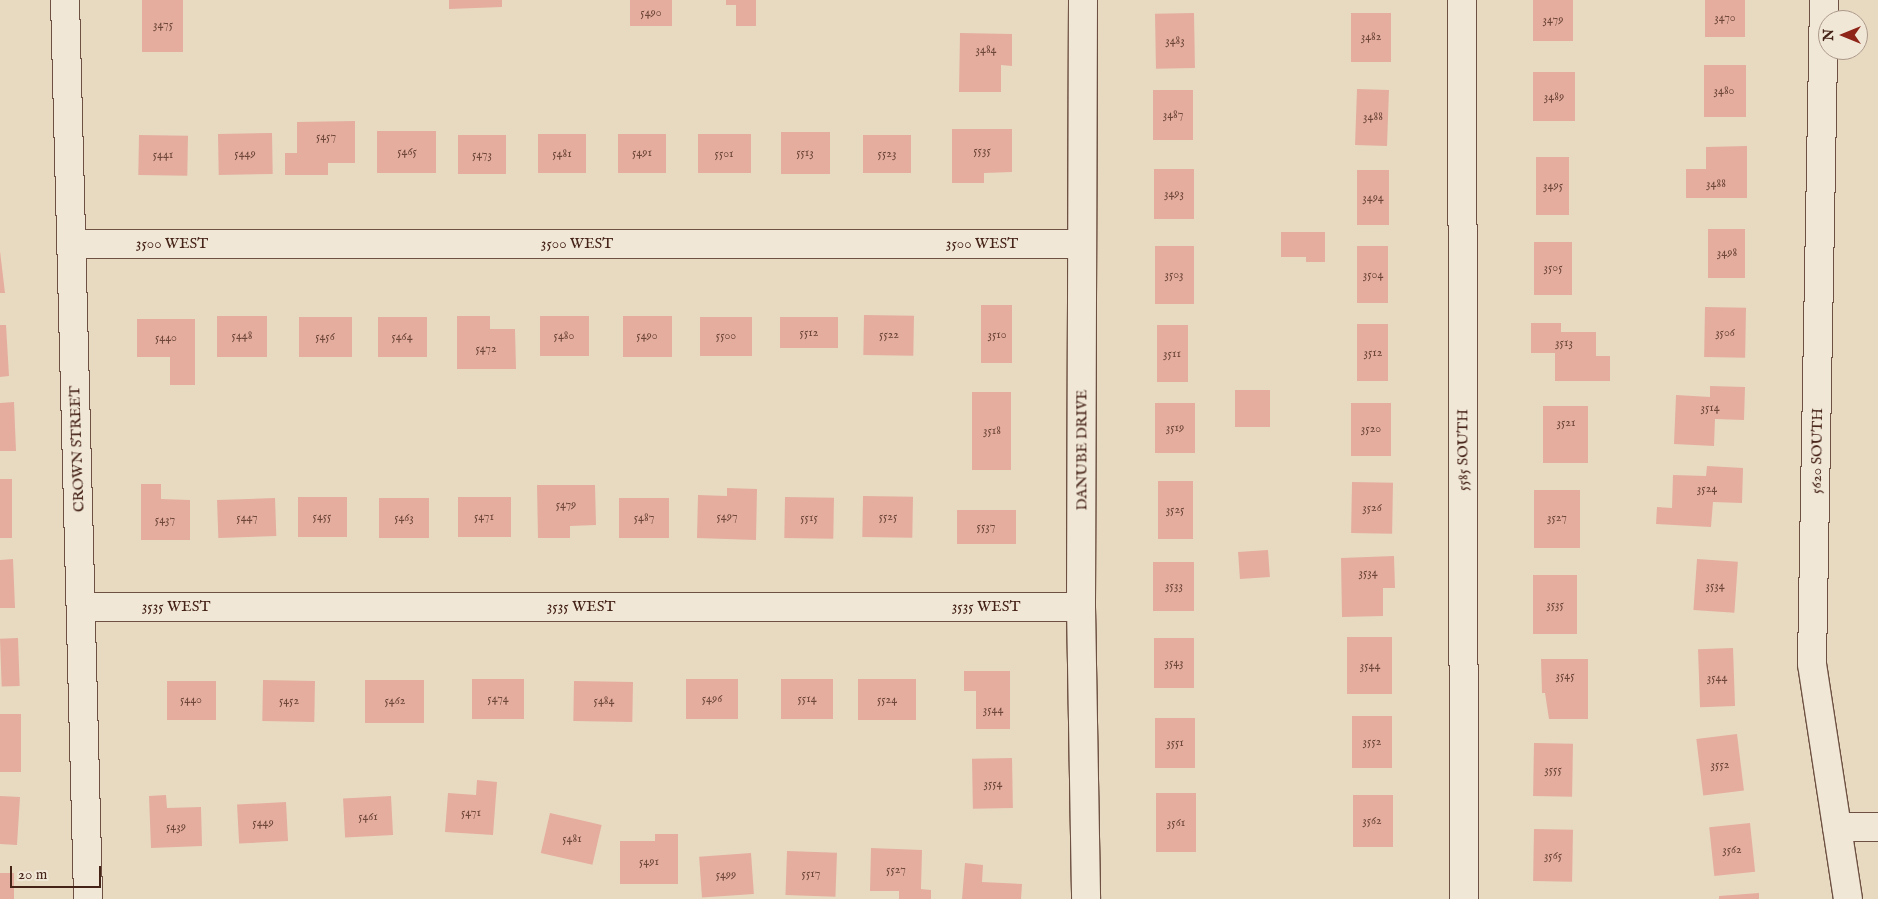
<!DOCTYPE html>
<style>
body{margin:0}
#map{position:relative;width:1878px;height:899px;overflow:hidden;background:#e8dac1;font-family:"IM FELL English",serif}
div>[style]{position:absolute}
.building>*{inset:0;background:#e4ad9e;transform-origin:0 0}
.roads{filter:drop-shadow(1px 0 #6e5142) drop-shadow(-1px 0 #6e5142) drop-shadow(0 1px #6e5142) drop-shadow(0 -1px #6e5142)}
.minor>*{height:28px;margin:-14px;padding:0 14px;transform-origin:14px;border-radius:14px;background:#f0e7d7}
span{translate:-50% -50%;white-space:nowrap;text-align:center;line-height:1.15;-webkit-text-stroke:4px #f0e7d7;paint-order:stroke}
.number-label{font-size:12px;color:#6e4639}
.number-label span{-webkit-text-stroke-width:0}
.street-label{font-size:15px;color:#462317}
.north{position:absolute;left:1818px;top:10px;width:50px;height:50px;box-sizing:border-box;background:#f0e7d7;border:1px solid #ac998a;border-radius:50%;rotate:270deg;font-size:14px;font-weight:700;line-height:20px;text-align:center;color:#462317}
.north::after{content:'';display:block;margin:auto;width:18px;height:22px;background:#8f2418;clip-path:polygon(50% 0,100% 100%,50% 72%,0 100%)}
.scale{position:absolute;left:10px;top:866px;width:91px;height:22px;box-sizing:border-box;border:2px solid #462317;border-top:0;padding-left:6px;font-size:15px;line-height:18px;white-space:nowrap;color:#462317;-webkit-text-stroke:4px #f0e7d7;paint-order:stroke}
</style>
<div id="map">
<div class="building">
<div style="left:142px;top:0;width:41px;height:52px"></div>
<div style="clip-path:polygon(449px 0,502px 0,502px 7px,449px 9px)"></div>
<div style="left:630px;top:0;width:42px;height:26px"></div>
<div style="clip-path:polygon(726px 0,756px 0,756px 26px,736px 26px,736px 5px,726px 5px)"></div>
<div style="left:1533px;top:0;width:40px;height:41px"></div>
<div style="left:1705px;top:0;width:40px;height:37px"></div>
<div style="left:1194px;top:13px;width:55px;height:39px;rotate:89deg"></div>
<div style="left:1351px;top:13px;width:40px;height:49px"></div>
<div style="clip-path:polygon(960px 33px,1012px 34px,1012px 66px,1001px 65px,1001px 92px,959px 92px)"></div>
<div style="left:1704px;top:65px;width:42px;height:52px"></div>
<div style="left:1533px;top:72px;width:42px;height:49px"></div>
<div style="left:1357px;top:89px;width:32px;height:56px;rotate:2deg"></div>
<div style="left:1153px;top:90px;width:40px;height:50px"></div>
<div style="clip-path:polygon(355px 121px,355px 163px,328px 163px,328px 175px,285px 175px,285px 153px,297px 153px,297px 122px)"></div>
<div style="clip-path:polygon(952px 129px,1012px 129px,1012px 172px,984px 173px,984px 183px,952px 183px)"></div>
<div style="left:377px;top:131px;width:59px;height:42px"></div>
<div style="left:781px;top:132px;width:49px;height:42px"></div>
<div style="left:272px;top:133px;width:41px;height:54px;rotate:89deg"></div>
<div style="left:586px;top:134px;width:39px;height:48px;rotate:90deg"></div>
<div style="left:618px;top:134px;width:48px;height:39px"></div>
<div style="left:698px;top:134px;width:53px;height:39px"></div>
<div style="left:139px;top:135px;width:49px;height:40px;rotate:1deg"></div>
<div style="left:458px;top:135px;width:48px;height:39px"></div>
<div style="left:863px;top:135px;width:48px;height:38px"></div>
<div style="clip-path:polygon(1747px 146px,1747px 198px,1686px 198px,1686px 169px,1706px 169px,1706px 147px)"></div>
<div style="left:1536px;top:157px;width:33px;height:58px"></div>
<div style="left:1194px;top:169px;width:50px;height:40px;rotate:90deg"></div>
<div style="left:1357px;top:170px;width:32px;height:55px"></div>
<div style="left:1708px;top:229px;width:37px;height:49px"></div>
<div style="clip-path:polygon(1281px 232px,1325px 232px,1325px 262px,1306px 262px,1306px 257px,1281px 257px)"></div>
<div style="left:1534px;top:242px;width:38px;height:53px"></div>
<div style="left:1155px;top:246px;width:39px;height:58px"></div>
<div style="left:1357px;top:246px;width:31px;height:57px"></div>
<div style="clip-path:polygon(0 251px,5px 293px,0 293px)"></div>
<div style="left:1012px;top:305px;width:58px;height:31px;rotate:90deg"></div>
<div style="left:1705px;top:307px;width:41px;height:50px;rotate:1deg"></div>
<div style="left:864px;top:315px;width:50px;height:40px;rotate:1deg"></div>
<div style="left:217px;top:316px;width:50px;height:41px"></div>
<div style="clip-path:polygon(457px 316px,490px 316px,490px 329px,515px 329px,516px 369px,457px 369px)"></div>
<div style="left:540px;top:316px;width:49px;height:40px"></div>
<div style="left:623px;top:316px;width:49px;height:41px"></div>
<div style="left:299px;top:317px;width:53px;height:40px"></div>
<div style="left:378px;top:317px;width:49px;height:40px"></div>
<div style="left:700px;top:317px;width:52px;height:39px"></div>
<div style="left:838px;top:317px;width:31px;height:58px;rotate:90deg"></div>
<div style="clip-path:polygon(137px 319px,195px 319px,195px 385px,170px 385px,170px 357px,137px 357px)"></div>
<div style="clip-path:polygon(1531px 323px,1561px 323px,1561px 332px,1596px 332px,1596px 356px,1610px 356px,1610px 381px,1555px 381px,1555px 353px,1531px 353px)"></div>
<div style="left:1357px;top:324px;width:31px;height:57px"></div>
<div style="clip-path:polygon(0 325px,6px 325px,9px 376px,0 377px)"></div>
<div style="left:1188px;top:325px;width:57px;height:31px;rotate:90deg"></div>
<div style="clip-path:polygon(1710px 386px,1745px 387px,1744px 420px,1715px 419px,1714px 446px,1674px 444px,1676px 395px,1710px 397px)"></div>
<div style="left:1270px;top:390px;width:37px;height:35px;rotate:90deg"></div>
<div style="left:972px;top:392px;width:39px;height:78px"></div>
<div style="clip-path:polygon(14px 402px,16px 451px,0 451px,0 403px)"></div>
<div style="left:1155px;top:403px;width:40px;height:50px"></div>
<div style="left:1351px;top:403px;width:40px;height:53px"></div>
<div style="left:1543px;top:406px;width:45px;height:57px"></div>
<div style="clip-path:polygon(1707px 466px,1743px 468px,1742px 503px,1713px 502px,1711px 527px,1656px 524px,1657px 507px,1672px 508px,1673px 475px,1706px 476px)"></div>
<div style="left:0;top:479px;width:12px;height:59px"></div>
<div style="left:1158px;top:481px;width:35px;height:58px"></div>
<div style="left:1352px;top:482px;width:41px;height:51px;rotate:1deg"></div>
<div style="clip-path:polygon(141px 484px,161px 484px,161px 499px,190px 500px,190px 540px,141px 540px)"></div>
<div style="clip-path:polygon(537px 485px,595px 485px,596px 525px,570px 526px,570px 538px,538px 538px)"></div>
<div style="clip-path:polygon(727px 488px,757px 489px,756px 540px,697px 538px,698px 495px,727px 496px)"></div>
<div style="left:1534px;top:490px;width:46px;height:58px"></div>
<div style="left:863px;top:496px;width:50px;height:41px;rotate:1deg"></div>
<div style="left:298px;top:497px;width:49px;height:40px"></div>
<div style="left:458px;top:497px;width:53px;height:40px"></div>
<div style="left:785px;top:497px;width:49px;height:41px;rotate:1deg"></div>
<div style="left:275px;top:498px;width:38px;height:58px;rotate:88deg"></div>
<div style="left:379px;top:498px;width:50px;height:40px"></div>
<div style="left:619px;top:498px;width:50px;height:40px"></div>
<div style="left:957px;top:510px;width:59px;height:34px"></div>
<div style="left:1268px;top:550px;width:27px;height:30px;rotate:86deg"></div>
<div style="clip-path:polygon(1394px 556px,1395px 588px,1383px 588px,1383px 616px,1342px 617px,1341px 558px)"></div>
<div style="clip-path:polygon(13px 559px,15px 608px,0 608px,0 560px)"></div>
<div style="left:1697px;top:559px;width:41px;height:51px;rotate:4deg"></div>
<div style="left:1153px;top:562px;width:41px;height:49px"></div>
<div style="left:1577px;top:575px;width:59px;height:44px;rotate:90deg"></div>
<div style="left:1392px;top:637px;width:57px;height:45px;rotate:90deg"></div>
<div style="left:18px;top:638px;width:48px;height:18px;rotate:88deg"></div>
<div style="left:1154px;top:638px;width:40px;height:50px"></div>
<div style="left:1733px;top:648px;width:58px;height:35px;rotate:88deg"></div>
<div style="clip-path:polygon(1541px 659px,1588px 659px,1588px 719px,1549px 719px,1545px 693px,1542px 693px)"></div>
<div style="clip-path:polygon(964px 671px,1010px 671px,1010px 729px,976px 729px,976px 691px,964px 691px)"></div>
<div style="left:472px;top:679px;width:52px;height:40px"></div>
<div style="left:686px;top:679px;width:52px;height:40px"></div>
<div style="left:781px;top:679px;width:52px;height:40px"></div>
<div style="left:858px;top:679px;width:58px;height:41px"></div>
<div style="left:263px;top:680px;width:52px;height:41px;rotate:1deg"></div>
<div style="left:365px;top:680px;width:59px;height:43px"></div>
<div style="left:167px;top:681px;width:49px;height:39px"></div>
<div style="left:574px;top:681px;width:59px;height:40px;rotate:1deg"></div>
<div style="left:0;top:714px;width:21px;height:58px"></div>
<div style="left:1352px;top:716px;width:40px;height:52px"></div>
<div style="left:1155px;top:718px;width:40px;height:50px"></div>
<div style="left:1737px;top:734px;width:57px;height:41px;rotate:83deg"></div>
<div style="left:1534px;top:743px;width:39px;height:53px;rotate:1deg"></div>
<div style="left:1012px;top:758px;width:50px;height:40px;rotate:89deg"></div>
<div style="clip-path:polygon(477px 780px,497px 782px,493px 835px,445px 832px,448px 793px,476px 795px)"></div>
<div style="left:1156px;top:793px;width:40px;height:59px"></div>
<div style="clip-path:polygon(166px 795px,167px 808px,201px 807px,202px 846px,151px 848px,149px 796px)"></div>
<div style="left:1353px;top:795px;width:40px;height:52px"></div>
<div style="clip-path:polygon(0 796px,20px 797px,17px 845px,0 844px)"></div>
<div style="left:391px;top:796px;width:39px;height:48px;rotate:87deg"></div>
<div style="left:286px;top:802px;width:39px;height:49px;rotate:87deg"></div>
<div style="left:550px;top:813px;width:53px;height:41px;rotate:13deg"></div>
<div style="left:1750px;top:823px;width:49px;height:41px;rotate:84deg"></div>
<div style="left:1534px;top:829px;width:39px;height:52px;rotate:1deg"></div>
<div style="clip-path:polygon(655px 834px,678px 834px,678px 884px,620px 884px,620px 841px,655px 841px)"></div>
<div style="clip-path:polygon(871px 848px,922px 850px,921px 889px,931px 890px,931px 899px,899px 899px,899px 891px,870px 891px)"></div>
<div style="left:787px;top:851px;width:50px;height:44px;rotate:2deg"></div>
<div style="left:751px;top:853px;width:41px;height:52px;rotate:86deg"></div>
<div style="clip-path:polygon(965px 863px,983px 865px,982px 882px,1022px 884px,1021px 899px,962px 899px)"></div>
<div style="left:0;top:873px;width:14px;height:26px"></div>
<div style="clip-path:polygon(1759px 893px,1759px 899px,1719px 899px,1719px 896px)"></div>
</div>
<div class="roads">
<div class="minor">
<div style="left:65px;top:0;width:899px;rotate:88.53deg"></div>
<div style="left:1083px;top:0;width:607px;rotate:90.19deg"></div>
<div style="left:1081px;top:607px;width:292px;rotate:89deg"></div>
<div style="left:1462px;top:0;width:899px;rotate:89.87deg"></div>
<div style="left:1824px;top:0;width:664px;rotate:91.04deg"></div>
<div style="left:1812px;top:664px;width:238px;rotate:81.3deg"></div>
<div style="left:71px;top:244px;width:1011px"></div>
<div style="left:81px;top:607px;width:1000px"></div>
<div style="left:1837px;top:827px;width:41px"></div>
</div>
</div>
<div class="number-label">
<span style="left:651px;top:13px">5490</span>
<span style="left:1725px;top:18px">3470</span>
<span style="left:1553px;top:20px">3479</span>
<span style="left:163px;top:25px">3475</span>
<span style="left:1371px;top:37px">3482</span>
<span style="left:1175px;top:41px">3483</span>
<span style="left:986px;top:50px">3484</span>
<span style="left:1724px;top:91px">3480</span>
<span style="left:1554px;top:97px">3489</span>
<span style="left:1173px;top:115px">3487</span>
<span style="left:1373px;top:117px">3488</span>
<span style="left:326px;top:137px">5457</span>
<span style="left:982px;top:151px">5535</span>
<span style="left:407px;top:152px">5465</span>
<span style="left:642px;top:153px">5491</span>
<span style="left:805px;top:153px">5513</span>
<span style="left:245px;top:154px">5449</span>
<span style="left:562px;top:154px">5481</span>
<span style="left:724px;top:154px">5501</span>
<span style="left:887px;top:154px">5523</span>
<span style="left:163px;top:155px">5441</span>
<span style="left:482px;top:155px">5473</span>
<span style="left:1716px;top:184px">3488</span>
<span style="left:1553px;top:186px">3495</span>
<span style="left:1174px;top:194px">3493</span>
<span style="left:1373px;top:198px">3494</span>
<span style="left:1727px;top:253px">3498</span>
<span style="left:1553px;top:268px">3505</span>
<span style="left:1174px;top:275px">3503</span>
<span style="left:1373px;top:275px">3504</span>
<span style="left:809px;top:333px">5512</span>
<span style="left:1725px;top:333px">3506</span>
<span style="left:889px;top:335px">5522</span>
<span style="left:997px;top:335px">3510</span>
<span style="left:242px;top:336px">5448</span>
<span style="left:564px;top:336px">5480</span>
<span style="left:647px;top:336px">5490</span>
<span style="left:726px;top:336px">5500</span>
<span style="left:325px;top:337px">5456</span>
<span style="left:402px;top:337px">5464</span>
<span style="left:166px;top:338px">5440</span>
<span style="left:1564px;top:343px">3513</span>
<span style="left:486px;top:349px">5472</span>
<span style="left:1373px;top:353px">3512</span>
<span style="left:1172px;top:354px">3511</span>
<span style="left:1710px;top:408px">3514</span>
<span style="left:1566px;top:423px">3521</span>
<span style="left:1175px;top:428px">3519</span>
<span style="left:1371px;top:429px">3520</span>
<span style="left:992px;top:431px">3518</span>
<span style="left:1707px;top:489px">3524</span>
<span style="left:566px;top:505px">5479</span>
<span style="left:1372px;top:508px">3526</span>
<span style="left:1175px;top:510px">3525</span>
<span style="left:322px;top:517px">5455</span>
<span style="left:484px;top:517px">5471</span>
<span style="left:727px;top:517px">5497</span>
<span style="left:888px;top:517px">5525</span>
<span style="left:247px;top:518px">5447</span>
<span style="left:404px;top:518px">5463</span>
<span style="left:644px;top:518px">5487</span>
<span style="left:809px;top:518px">5515</span>
<span style="left:1557px;top:518px">3527</span>
<span style="left:165px;top:520px">5437</span>
<span style="left:986px;top:527px">5537</span>
<span style="left:1368px;top:573px">3534</span>
<span style="left:1174px;top:586px">3533</span>
<span style="left:1715px;top:586px">3534</span>
<span style="left:1555px;top:605px">3535</span>
<span style="left:1174px;top:663px">3543</span>
<span style="left:1370px;top:666px">3544</span>
<span style="left:1565px;top:676px">3545</span>
<span style="left:1717px;top:678px">3544</span>
<span style="left:498px;top:699px">5474</span>
<span style="left:712px;top:699px">5496</span>
<span style="left:807px;top:699px">5514</span>
<span style="left:191px;top:700px">5440</span>
<span style="left:887px;top:700px">5524</span>
<span style="left:289px;top:701px">5452</span>
<span style="left:395px;top:701px">5462</span>
<span style="left:604px;top:701px">5484</span>
<span style="left:993px;top:710px">3544</span>
<span style="left:1372px;top:742px">3552</span>
<span style="left:1175px;top:743px">3551</span>
<span style="left:1720px;top:765px">3552</span>
<span style="left:1553px;top:770px">3555</span>
<span style="left:993px;top:784px">3554</span>
<span style="left:471px;top:813px">5471</span>
<span style="left:368px;top:817px">5461</span>
<span style="left:1372px;top:821px">3562</span>
<span style="left:263px;top:823px">5449</span>
<span style="left:1176px;top:823px">3561</span>
<span style="left:176px;top:827px">5439</span>
<span style="left:572px;top:839px">5481</span>
<span style="left:1732px;top:850px">3562</span>
<span style="left:1553px;top:856px">3565</span>
<span style="left:649px;top:862px">5491</span>
<span style="left:896px;top:870px">5527</span>
<span style="left:811px;top:874px">5517</span>
<span style="left:726px;top:875px">5499</span>
</div>
<div class="street-label">
<span style="left:172px;top:244px">3500 WEST</span>
<span style="left:577px;top:244px">3500 WEST</span>
<span style="left:982px;top:244px">3500 WEST</span>
<span style="left:77px;top:449px;rotate:-92deg">CROWN STREET</span>
<span style="left:1082px;top:450px;rotate:-90deg">DANUBE DRIVE</span>
<span style="left:1463px;top:450px;rotate:-90deg">5585 SOUTH</span>
<span style="left:1817px;top:451px;rotate:-89deg">5620 SOUTH</span>
<span style="left:176px;top:607px">3535 WEST</span>
<span style="left:581px;top:607px">3535 WEST</span>
<span style="left:986px;top:607px">3535 WEST</span>
</div>
<div class="north">N</div>
<div class="scale">20 m</div>
</div>
